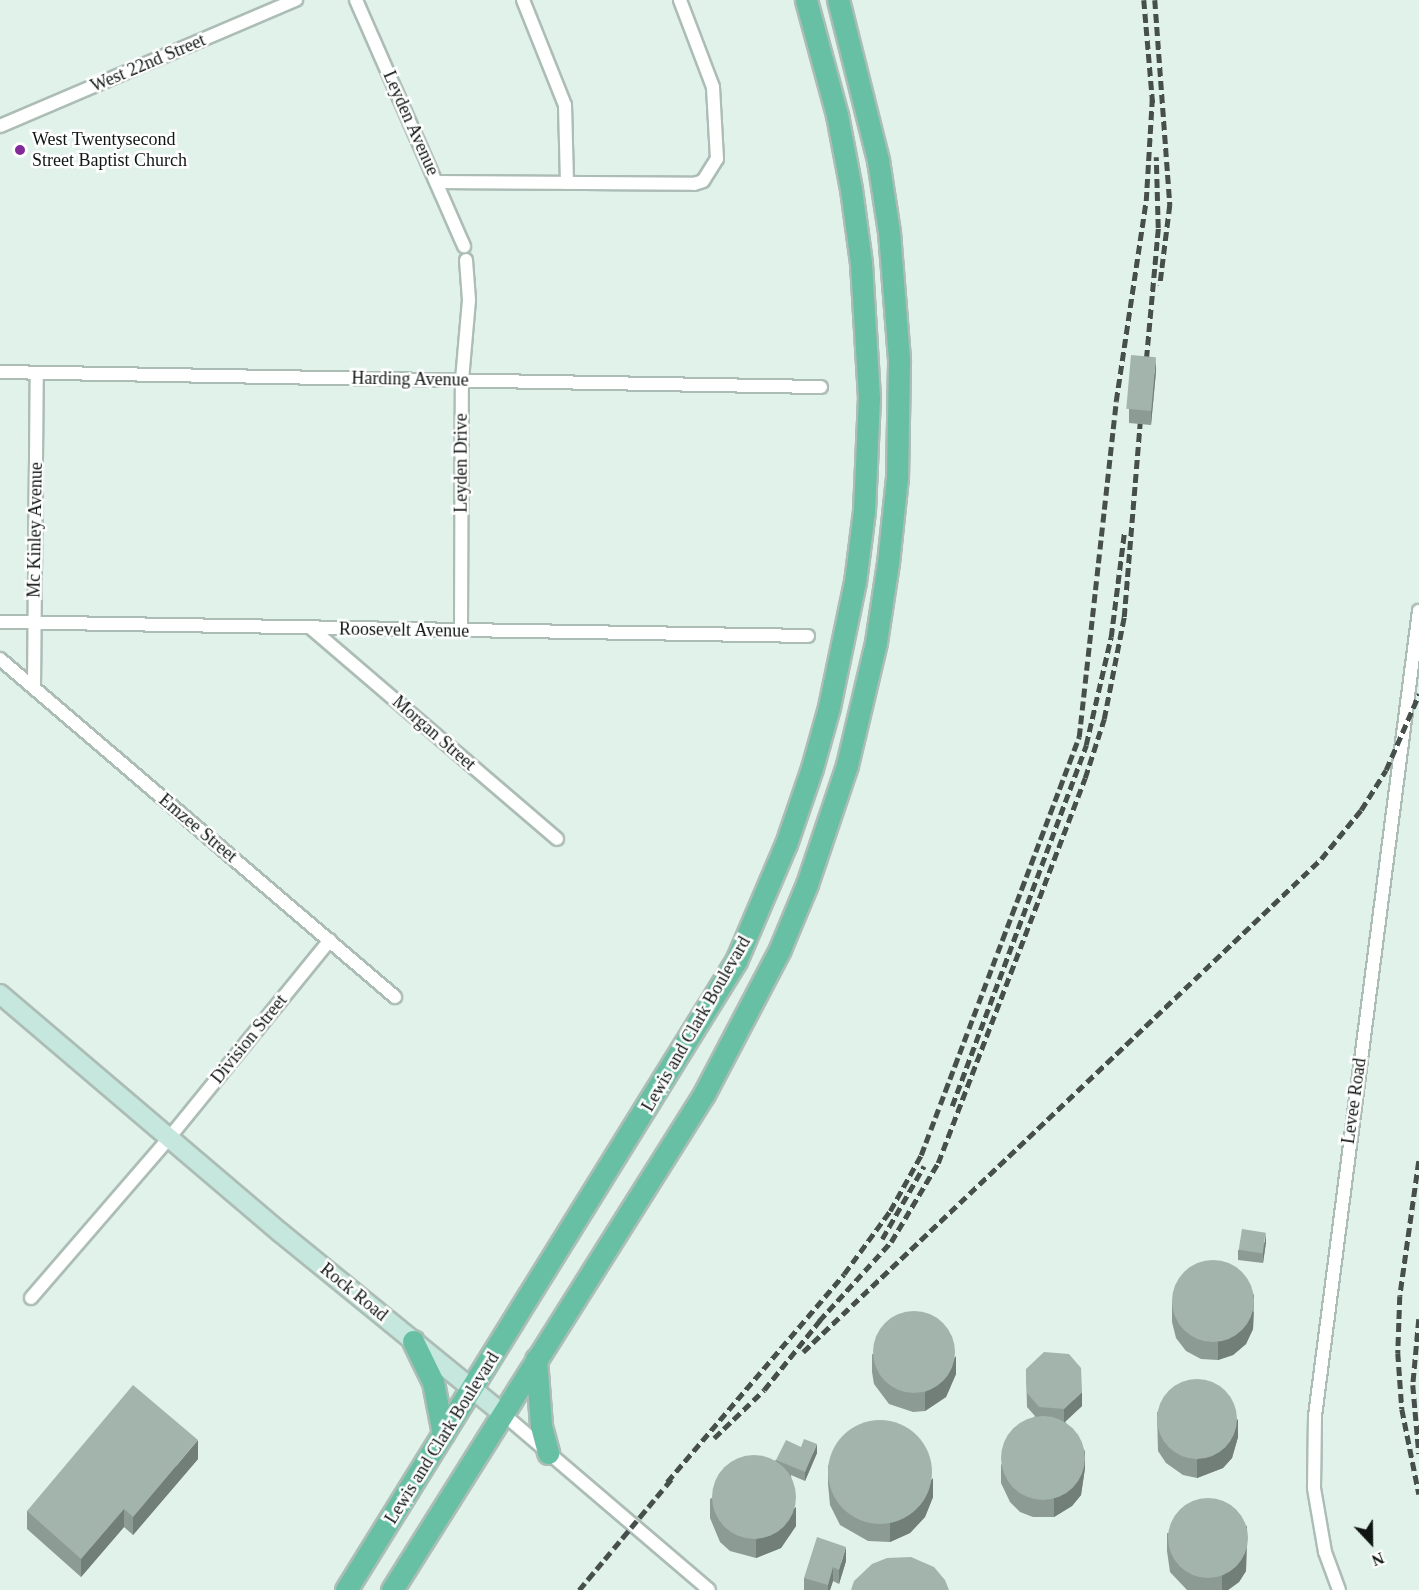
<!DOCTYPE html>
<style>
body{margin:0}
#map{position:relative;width:1419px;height:1590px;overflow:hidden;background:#e1f2eb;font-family:Georgia,serif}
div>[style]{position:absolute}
.roads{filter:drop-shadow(2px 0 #acbdb6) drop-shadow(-2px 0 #acbdb6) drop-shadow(0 2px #acbdb6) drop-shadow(0 -2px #acbdb6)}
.minor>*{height:12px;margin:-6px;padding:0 6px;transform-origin:6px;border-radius:6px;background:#fff}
.secondary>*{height:18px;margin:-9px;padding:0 9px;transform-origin:9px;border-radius:9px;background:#c6e7dd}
.trunk>*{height:21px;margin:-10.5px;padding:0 10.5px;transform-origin:10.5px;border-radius:10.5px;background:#67c0a4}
.rail>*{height:4.5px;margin-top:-2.25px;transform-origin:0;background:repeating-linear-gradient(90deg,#464f4c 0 9px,transparent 0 13.5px)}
.wall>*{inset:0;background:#8c9b94}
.shaded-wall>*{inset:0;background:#727e78}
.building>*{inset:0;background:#a3b4ac;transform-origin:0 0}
.round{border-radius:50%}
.dots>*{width:16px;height:16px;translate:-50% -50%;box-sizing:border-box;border:3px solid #fff;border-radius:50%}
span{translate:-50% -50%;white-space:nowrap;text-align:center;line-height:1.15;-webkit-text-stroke:5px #fff;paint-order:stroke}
.street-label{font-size:18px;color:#101614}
.poi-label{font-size:18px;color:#101614}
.left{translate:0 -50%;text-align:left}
.north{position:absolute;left:1341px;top:1512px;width:60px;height:60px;-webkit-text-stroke:4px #fff;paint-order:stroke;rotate:158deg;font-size:16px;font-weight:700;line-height:24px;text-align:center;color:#101614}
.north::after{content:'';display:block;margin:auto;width:21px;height:27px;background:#101614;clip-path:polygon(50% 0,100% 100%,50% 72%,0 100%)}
</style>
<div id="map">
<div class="roads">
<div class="minor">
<div style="left:356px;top:0;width:269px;rotate:66.3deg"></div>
<div style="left:523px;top:0;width:113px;rotate:68.2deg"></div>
<div style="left:565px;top:105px;width:78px;rotate:88.5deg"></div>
<div style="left:0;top:126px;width:322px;rotate:-23.1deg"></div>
<div style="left:436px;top:182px;width:258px;rotate:0.4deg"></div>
<div style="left:694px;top:184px;width:9px;rotate:-18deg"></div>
<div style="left:703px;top:181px;width:26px;rotate:-58deg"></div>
<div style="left:717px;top:159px;width:72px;rotate:-93.2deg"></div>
<div style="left:713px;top:87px;width:93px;rotate:-110.8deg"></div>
<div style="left:0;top:372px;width:821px;rotate:1.05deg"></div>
<div style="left:0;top:622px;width:808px;rotate:0.99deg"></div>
<div style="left:311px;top:628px;width:324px;rotate:40.6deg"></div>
<div style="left:461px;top:631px;width:251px;rotate:-89.8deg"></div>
<div style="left:462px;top:380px;width:80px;rotate:-85deg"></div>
<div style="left:469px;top:300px;width:40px;rotate:-94.3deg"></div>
<div style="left:0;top:659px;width:520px;rotate:40.55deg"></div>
<div style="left:34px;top:688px;width:315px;rotate:-89.5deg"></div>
<div style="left:31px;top:1298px;width:211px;rotate:-49.2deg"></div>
<div style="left:169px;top:1138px;width:255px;rotate:-50.9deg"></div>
<div style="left:502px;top:1413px;width:272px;rotate:40.5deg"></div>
<div style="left:1339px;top:1590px;width:40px;rotate:-110.2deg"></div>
<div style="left:1325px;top:1552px;width:65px;rotate:-99.8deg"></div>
<div style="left:1314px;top:1488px;width:72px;rotate:-89.2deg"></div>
<div style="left:1315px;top:1416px;width:812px;rotate:-82.64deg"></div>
</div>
<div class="secondary">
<div style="left:0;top:994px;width:369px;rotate:40.4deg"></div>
<div style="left:281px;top:1233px;width:285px;rotate:39.2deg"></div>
</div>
<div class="trunk">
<div style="left:413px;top:1341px;width:46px;rotate:64deg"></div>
<div style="left:433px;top:1382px;width:53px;rotate:79.1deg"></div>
<div style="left:536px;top:1359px;width:67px;rotate:85.7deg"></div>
<div style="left:541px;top:1426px;width:28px;rotate:75deg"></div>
<div style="left:346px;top:1590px;width:740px;rotate:-58.2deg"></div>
<div style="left:736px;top:961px;width:127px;rotate:-66.9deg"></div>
<div style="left:786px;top:844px;width:80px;rotate:-71.1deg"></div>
<div style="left:812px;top:768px;width:63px;rotate:-74.4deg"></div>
<div style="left:829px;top:707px;width:128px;rotate:-78.3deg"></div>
<div style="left:855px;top:582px;width:72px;rotate:-82.8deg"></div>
<div style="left:864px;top:511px;width:113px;rotate:-87.5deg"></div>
<div style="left:869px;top:398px;width:135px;rotate:-93.4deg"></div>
<div style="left:861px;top:263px;width:75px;rotate:-97.7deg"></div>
<div style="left:851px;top:189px;width:75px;rotate:-100.7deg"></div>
<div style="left:837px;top:115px;width:119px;rotate:-105.1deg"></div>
<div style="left:392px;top:1590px;width:586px;rotate:-57.83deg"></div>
<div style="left:704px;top:1094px;width:164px;rotate:-62.3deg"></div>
<div style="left:780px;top:949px;width:70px;rotate:-67.4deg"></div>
<div style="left:807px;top:884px;width:126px;rotate:-71.4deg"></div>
<div style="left:847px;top:765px;width:126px;rotate:-76.7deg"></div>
<div style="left:876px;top:642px;width:80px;rotate:-81.4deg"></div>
<div style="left:888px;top:563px;width:85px;rotate:-84deg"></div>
<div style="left:897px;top:478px;width:119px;rotate:-89deg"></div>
<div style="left:899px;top:359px;width:127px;rotate:-94.5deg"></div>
<div style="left:889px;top:232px;width:73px;rotate:-98.7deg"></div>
<div style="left:878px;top:160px;width:165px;rotate:-104deg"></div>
</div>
</div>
<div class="rail">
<div style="left:1144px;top:0;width:106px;rotate:85.1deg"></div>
<div style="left:1155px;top:0;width:206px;rotate:85.8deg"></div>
<div style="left:1170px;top:205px;width:81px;rotate:97.1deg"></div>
<div style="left:1145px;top:372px;width:145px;rotate:-84.8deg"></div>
<div style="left:1158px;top:228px;width:71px;rotate:-91.6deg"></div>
<div style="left:952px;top:1106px;width:385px;rotate:-69.6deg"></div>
<div style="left:1086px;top:745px;width:111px;rotate:-77deg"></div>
<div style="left:1111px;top:637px;width:104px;rotate:-82.8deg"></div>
<div style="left:1419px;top:1161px;width:136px;rotate:98deg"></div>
<div style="left:1400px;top:1296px;width:57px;rotate:92deg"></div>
<div style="left:1398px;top:1353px;width:56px;rotate:85.9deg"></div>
<div style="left:1402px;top:1409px;width:87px;rotate:78.7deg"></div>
<div style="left:882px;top:1239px;width:84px;rotate:-60.1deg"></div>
<div style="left:1419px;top:1319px;width:66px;rotate:95.2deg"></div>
<div style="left:1413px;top:1385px;width:69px;rotate:85deg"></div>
<div style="left:819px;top:1321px;width:107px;rotate:-47.7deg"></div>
<div style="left:891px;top:1242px;width:92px;rotate:-59.3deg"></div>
<div style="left:938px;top:1163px;width:412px;rotate:-69.1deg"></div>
<div style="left:1085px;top:778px;width:62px;rotate:-72.1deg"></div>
<div style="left:1104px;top:719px;width:104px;rotate:-78.9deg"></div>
<div style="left:1124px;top:617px;width:210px;rotate:-85.3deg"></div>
<div style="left:803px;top:1352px;width:715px;rotate:-43.58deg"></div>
<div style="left:1321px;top:859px;width:63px;rotate:-50.8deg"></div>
<div style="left:1361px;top:810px;width:47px;rotate:-58deg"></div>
<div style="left:1386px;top:770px;width:83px;rotate:-66.5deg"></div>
<div style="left:714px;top:1438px;width:69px;rotate:-43.8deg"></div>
<div style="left:764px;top:1390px;width:96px;rotate:-51.3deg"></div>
<div style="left:667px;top:1482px;width:273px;rotate:-49.6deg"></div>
<div style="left:844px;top:1274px;width:78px;rotate:-53.9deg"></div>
<div style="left:890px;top:1211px;width:64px;rotate:-61deg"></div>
<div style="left:921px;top:1155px;width:447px;rotate:-69.3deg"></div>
<div style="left:1079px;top:737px;width:338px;rotate:-83.7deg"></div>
<div style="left:1116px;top:401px;width:202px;rotate:-81.5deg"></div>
<div style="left:1146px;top:201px;width:102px;rotate:-86.6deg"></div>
<div style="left:579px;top:1590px;width:147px;rotate:-50.2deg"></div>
</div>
<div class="wall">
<div style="clip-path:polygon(1156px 371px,1151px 425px,1129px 423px,1129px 409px)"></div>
<div style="clip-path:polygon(1266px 1242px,1263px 1263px,1238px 1260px,1238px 1250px)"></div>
<div style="clip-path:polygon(1172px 1303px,1254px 1312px,1253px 1329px,1246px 1344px,1233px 1355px,1218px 1360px,1201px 1359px,1186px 1351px,1176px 1338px,1172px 1322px)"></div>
<div style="clip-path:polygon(872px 1354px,956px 1374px,946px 1397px,925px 1411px,913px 1412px,889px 1404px,874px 1384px,872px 1372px)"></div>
<div style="clip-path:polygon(1026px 1369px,1082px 1406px,1065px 1421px,1085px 1468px,1081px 1495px,1072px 1506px,1054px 1517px,1033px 1517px,1020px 1512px,1010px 1502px,1001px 1483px,1001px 1465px,1035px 1416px,1027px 1407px)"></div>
<div style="clip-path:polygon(1157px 1412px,1238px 1437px,1232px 1458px,1223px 1468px,1197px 1478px,1183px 1475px,1166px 1463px,1158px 1451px)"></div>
<div style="clip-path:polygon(817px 1453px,805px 1481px,791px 1475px,796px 1526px,781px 1548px,756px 1558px,730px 1551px,720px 1542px,710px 1518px,710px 1499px,776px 1460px)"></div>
<div style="clip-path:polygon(198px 1459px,133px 1535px,124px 1527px,81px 1577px,27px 1529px,27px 1511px)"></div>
<div style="clip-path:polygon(828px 1465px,933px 1497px,925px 1517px,910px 1533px,890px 1542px,868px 1541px,840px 1525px,830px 1505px,828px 1484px)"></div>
<div style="clip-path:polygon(1167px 1533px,1247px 1543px,1246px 1571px,1239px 1582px,1228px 1590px,1187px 1590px,1170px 1572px,1167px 1551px)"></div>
<div style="clip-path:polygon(846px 1561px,839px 1584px,833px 1581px,830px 1590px,804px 1590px,804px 1578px)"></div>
</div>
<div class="shaded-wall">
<div style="clip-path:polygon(1156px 357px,1156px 371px,1151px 425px,1151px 411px)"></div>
<div style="clip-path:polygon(1266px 1233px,1266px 1242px,1263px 1263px,1263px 1254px)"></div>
<div style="clip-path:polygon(1254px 1294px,1253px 1329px,1246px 1344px,1233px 1355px,1218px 1360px,1218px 1342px)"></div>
<div style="clip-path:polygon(956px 1356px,956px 1374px,946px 1397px,925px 1411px,925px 1393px)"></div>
<div style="clip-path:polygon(1082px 1392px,1082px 1406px,1064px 1423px,1064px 1409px)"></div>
<div style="clip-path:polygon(1238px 1419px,1238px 1437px,1232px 1458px,1223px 1468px,1197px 1478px,1197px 1460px)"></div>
<div style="clip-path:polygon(198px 1440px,198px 1459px,133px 1535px,133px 1517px)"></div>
<div style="clip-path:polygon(817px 1444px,817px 1453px,805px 1481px,805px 1472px)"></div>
<div style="clip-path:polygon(1085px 1450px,1085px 1468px,1081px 1495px,1072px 1506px,1054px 1517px,1054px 1498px)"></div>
<div style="clip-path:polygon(933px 1478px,933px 1497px,925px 1517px,910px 1533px,890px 1542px,890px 1523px)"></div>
<div style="clip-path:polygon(796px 1507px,796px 1526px,781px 1548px,756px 1558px,756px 1540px)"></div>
<div style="clip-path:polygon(124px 1509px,124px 1527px,81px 1577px,81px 1559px)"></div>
<div style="clip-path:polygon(1247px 1525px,1246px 1571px,1239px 1582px,1228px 1590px,1222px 1590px,1222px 1576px)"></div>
<div style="clip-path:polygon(846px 1547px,846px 1561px,839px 1584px,839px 1570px)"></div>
<div style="clip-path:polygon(833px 1567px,833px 1581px,830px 1590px,828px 1590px,828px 1585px)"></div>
</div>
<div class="building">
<div style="left:1131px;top:355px;width:25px;height:54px;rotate:5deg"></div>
<div style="left:1242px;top:1229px;width:24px;height:21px;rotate:9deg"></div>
<div class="round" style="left:1172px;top:1260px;width:82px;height:82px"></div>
<div class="round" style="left:873px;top:1311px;width:82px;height:82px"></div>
<div style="clip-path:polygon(1044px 1352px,1069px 1354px,1081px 1368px,1082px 1392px,1064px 1409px,1039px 1407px,1027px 1393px,1026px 1369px)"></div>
<div class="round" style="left:1157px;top:1379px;width:80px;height:80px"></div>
<div style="clip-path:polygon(133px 1385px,198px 1440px,133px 1517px,124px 1509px,81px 1559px,27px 1511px)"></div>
<div class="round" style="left:1001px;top:1416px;width:84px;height:84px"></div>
<div class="round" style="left:828px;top:1420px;width:104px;height:104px"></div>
<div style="clip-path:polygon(804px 1439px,817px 1444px,805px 1472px,776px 1460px,786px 1440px,801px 1447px)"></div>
<div class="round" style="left:712px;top:1455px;width:84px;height:84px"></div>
<div class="round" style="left:1168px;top:1498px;width:80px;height:80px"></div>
<div style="clip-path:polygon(817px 1537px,846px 1547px,839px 1570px,833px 1567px,828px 1585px,804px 1578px)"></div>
<div style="clip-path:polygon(911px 1557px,934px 1567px,945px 1580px,949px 1590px,851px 1590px,854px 1581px,872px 1564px,887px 1558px)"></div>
</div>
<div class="dots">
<div style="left:20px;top:150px;background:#822b98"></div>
</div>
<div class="street-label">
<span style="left:148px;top:63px;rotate:-23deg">West 22nd Street</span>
<span style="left:411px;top:123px;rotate:66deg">Leyden Avenue</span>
<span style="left:410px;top:379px;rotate:1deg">Harding Avenue</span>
<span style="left:461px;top:463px;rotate:-90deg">Leyden Drive</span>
<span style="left:35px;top:530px;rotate:-89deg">Mc Kinley Avenue</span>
<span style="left:404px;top:630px;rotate:1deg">Roosevelt Avenue</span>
<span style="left:434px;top:733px;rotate:41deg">Morgan Street</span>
<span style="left:198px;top:828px;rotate:40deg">Emzee Street</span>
<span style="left:696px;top:1024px;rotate:-60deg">Lewis and Clark Boulevard</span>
<span style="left:249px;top:1039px;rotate:-51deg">Division Street</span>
<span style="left:1354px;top:1101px;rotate:-82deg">Levee Road</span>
<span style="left:354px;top:1292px;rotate:39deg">Rock Road</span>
<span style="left:442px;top:1438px;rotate:-58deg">Lewis and Clark Boulevard</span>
</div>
<div class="poi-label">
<span class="left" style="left:32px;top:150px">West Twentysecond<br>Street Baptist Church</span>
</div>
<div class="north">N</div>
</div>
